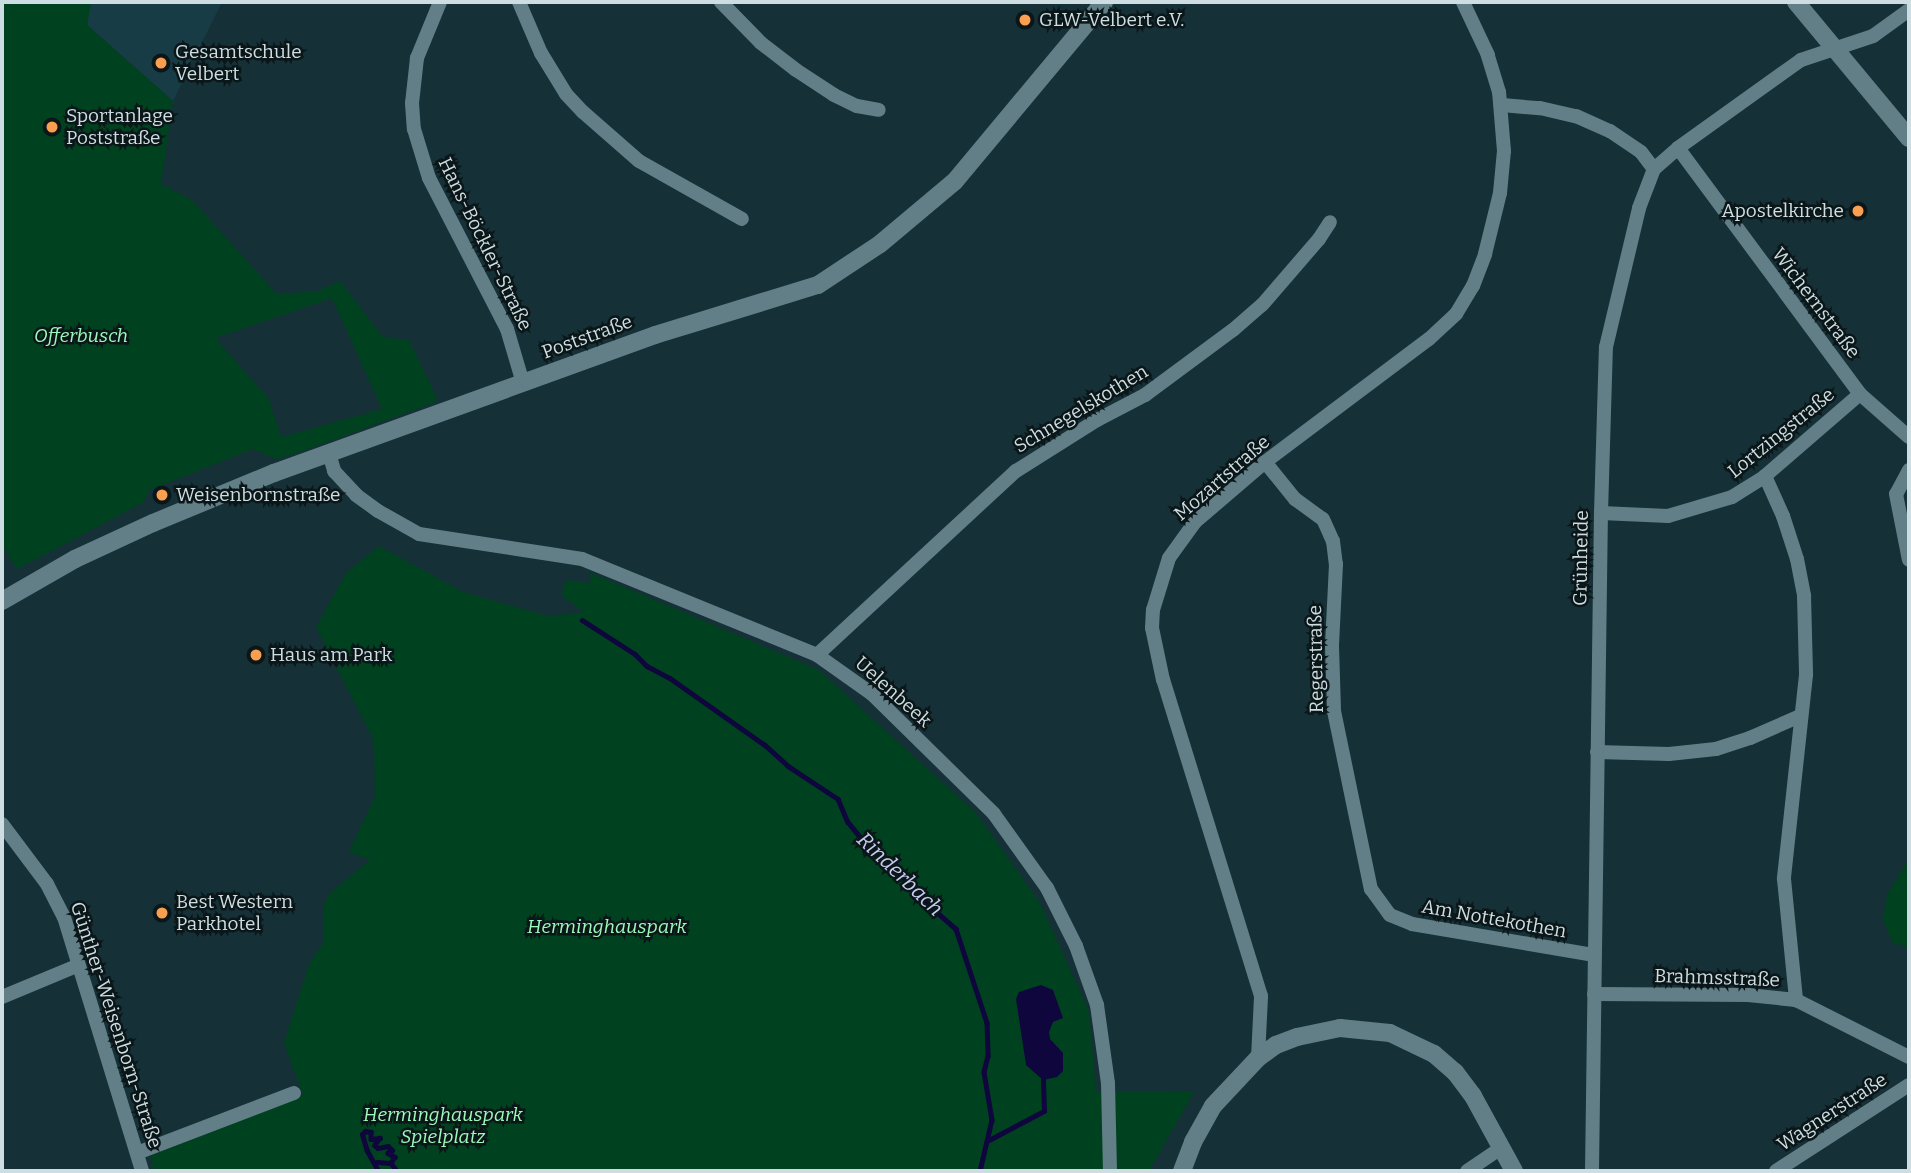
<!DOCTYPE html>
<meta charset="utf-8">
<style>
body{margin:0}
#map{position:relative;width:1911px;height:1173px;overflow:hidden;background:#153037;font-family:Bitter,serif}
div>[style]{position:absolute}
.built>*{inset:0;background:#173c45}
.green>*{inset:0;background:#00421f}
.water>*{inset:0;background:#0e063c}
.stream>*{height:4.5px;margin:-2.25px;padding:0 2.25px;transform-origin:2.25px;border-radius:2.25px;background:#0e063c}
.minor>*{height:14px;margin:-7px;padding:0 7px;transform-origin:7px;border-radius:7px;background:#627f87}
.tertiary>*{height:18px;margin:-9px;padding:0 9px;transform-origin:9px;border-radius:9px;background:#627f87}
.dots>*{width:19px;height:19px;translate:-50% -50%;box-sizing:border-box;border:4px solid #0b1619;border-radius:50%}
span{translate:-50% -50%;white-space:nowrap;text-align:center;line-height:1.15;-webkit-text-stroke:5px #0b1619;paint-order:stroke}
.poi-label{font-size:19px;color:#cddde1}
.left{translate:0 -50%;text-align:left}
.right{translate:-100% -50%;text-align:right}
.street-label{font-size:19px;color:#cddde1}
.park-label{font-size:19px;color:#9dfaba;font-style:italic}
.water-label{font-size:21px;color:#c7cdf1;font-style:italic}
.frame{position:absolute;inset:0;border:4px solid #cddde1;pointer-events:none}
</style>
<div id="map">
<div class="built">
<div style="clip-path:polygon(89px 2px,222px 2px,173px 101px,87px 25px)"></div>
</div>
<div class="green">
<div style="clip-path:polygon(evenodd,2px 2px,91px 3px,87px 25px,173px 101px,161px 184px,192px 200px,277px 294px,318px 291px,340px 281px,383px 337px,409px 340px,438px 401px,301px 452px,276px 459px,253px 449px,149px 490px,144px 502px,17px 569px,2px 545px,2px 2px,332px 298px,382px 409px,281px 437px,269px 399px,215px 338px,332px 298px)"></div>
<div style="clip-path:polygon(379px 546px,463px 592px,548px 616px,584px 612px,561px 595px,566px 580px,591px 583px,589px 572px,819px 670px,976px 813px,1040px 903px,1089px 1011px,1096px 1091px,1194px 1092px,1149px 1171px,154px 1171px,150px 1156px,303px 1095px,284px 1043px,309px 964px,323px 943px,324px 904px,330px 893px,370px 860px,349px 852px,375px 796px,374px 741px,316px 627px,346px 573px)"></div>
<div style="clip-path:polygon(1909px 858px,1909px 948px,1893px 943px,1883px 921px,1887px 895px)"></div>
</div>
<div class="water">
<div style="clip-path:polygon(1041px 985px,1053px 990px,1063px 1018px,1053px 1022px,1049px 1032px,1050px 1039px,1063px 1053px,1063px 1071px,1057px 1077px,1043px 1080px,1026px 1065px,1016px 999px,1019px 992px)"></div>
</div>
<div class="stream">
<div style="left:582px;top:620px;width:63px;rotate:32.7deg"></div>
<div style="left:635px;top:654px;width:17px;rotate:45deg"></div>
<div style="left:647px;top:666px;width:26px;rotate:28deg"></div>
<div style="left:670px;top:678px;width:116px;rotate:35.2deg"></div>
<div style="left:765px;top:745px;width:31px;rotate:42deg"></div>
<div style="left:788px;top:766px;width:60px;rotate:33.4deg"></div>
<div style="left:838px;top:799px;width:25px;rotate:67deg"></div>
<div style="left:848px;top:822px;width:32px;rotate:51deg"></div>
<div style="left:868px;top:847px;width:33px;rotate:33deg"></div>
<div style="left:896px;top:865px;width:56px;rotate:50.1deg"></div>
<div style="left:932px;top:908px;width:32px;rotate:41deg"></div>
<div style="left:956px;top:929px;width:99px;rotate:71.7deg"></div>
<div style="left:987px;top:1023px;width:33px;rotate:88deg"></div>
<div style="left:988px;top:1056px;width:16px;rotate:104deg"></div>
<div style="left:984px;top:1072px;width:49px;rotate:80.5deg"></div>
<div style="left:992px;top:1120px;width:52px;rotate:103.2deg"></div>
<div style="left:989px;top:1140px;width:62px;rotate:-27.8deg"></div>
<div style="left:1044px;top:1111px;width:31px;rotate:-92deg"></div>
<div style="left:377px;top:1162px;width:14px;rotate:4deg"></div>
<div style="left:378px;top:1171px;width:23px;rotate:-119deg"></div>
<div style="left:367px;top:1151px;width:17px;rotate:-107deg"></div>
<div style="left:362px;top:1135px;width:5px;rotate:-53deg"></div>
<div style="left:365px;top:1131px;width:6px;rotate:9deg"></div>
<div style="left:371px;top:1132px;width:7px;rotate:90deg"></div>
<div style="left:371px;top:1139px;width:9px;rotate:-6deg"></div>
<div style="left:380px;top:1138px;width:9px;rotate:126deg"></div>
<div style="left:375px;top:1145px;width:4px;rotate:45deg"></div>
<div style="left:378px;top:1148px;width:10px;rotate:-11deg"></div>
<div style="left:388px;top:1146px;width:6px;rotate:45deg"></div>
<div style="left:392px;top:1150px;width:5px;rotate:143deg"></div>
<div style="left:388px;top:1153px;width:8px;rotate:30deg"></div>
<div style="left:395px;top:1157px;width:7px;rotate:124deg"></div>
<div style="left:391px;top:1163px;width:10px;rotate:53deg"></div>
</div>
<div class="minor">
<div style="left:440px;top:2px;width:61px;rotate:112.3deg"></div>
<div style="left:417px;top:58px;width:45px;rotate:96.3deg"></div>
<div style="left:412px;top:103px;width:26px;rotate:86deg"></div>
<div style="left:414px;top:129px;width:51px;rotate:73deg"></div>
<div style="left:429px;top:178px;width:170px;rotate:62.7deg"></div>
<div style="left:507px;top:329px;width:56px;rotate:73.5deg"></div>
<div style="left:519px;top:2px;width:56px;rotate:66.7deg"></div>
<div style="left:541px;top:53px;width:48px;rotate:58.6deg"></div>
<div style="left:566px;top:94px;width:25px;rotate:47deg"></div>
<div style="left:583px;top:112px;width:74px;rotate:41.2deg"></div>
<div style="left:639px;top:161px;width:118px;rotate:29.4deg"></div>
<div style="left:721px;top:2px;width:57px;rotate:45.7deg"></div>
<div style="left:761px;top:43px;width:44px;rotate:37.6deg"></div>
<div style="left:796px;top:70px;width:45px;rotate:33.3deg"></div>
<div style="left:834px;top:95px;width:25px;rotate:26deg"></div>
<div style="left:857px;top:106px;width:22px;rotate:10deg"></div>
<div style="left:1502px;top:105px;width:38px;rotate:5deg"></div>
<div style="left:1540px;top:108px;width:37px;rotate:13deg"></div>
<div style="left:1576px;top:116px;width:37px;rotate:24deg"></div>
<div style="left:1610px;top:131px;width:37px;rotate:34deg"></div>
<div style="left:1641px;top:152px;width:21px;rotate:53deg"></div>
<div style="left:1678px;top:148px;width:306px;rotate:53.5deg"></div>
<div style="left:1860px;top:394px;width:65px;rotate:41.3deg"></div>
<div style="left:329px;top:453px;width:19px;rotate:74deg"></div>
<div style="left:334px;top:471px;width:33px;rotate:47deg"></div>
<div style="left:356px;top:495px;width:27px;rotate:36deg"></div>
<div style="left:378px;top:511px;width:47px;rotate:29.3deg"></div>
<div style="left:419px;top:534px;width:165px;rotate:8.7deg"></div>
<div style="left:582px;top:559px;width:254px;rotate:22.2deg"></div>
<div style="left:817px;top:655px;width:67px;rotate:35.3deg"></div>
<div style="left:872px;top:694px;width:171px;rotate:44.5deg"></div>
<div style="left:994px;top:814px;width:91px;rotate:54.4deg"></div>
<div style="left:1047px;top:888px;width:65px;rotate:63.4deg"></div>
<div style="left:1076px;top:946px;width:63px;rotate:70.4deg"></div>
<div style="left:1097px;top:1005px;width:79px;rotate:82deg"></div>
<div style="left:1108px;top:1083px;width:88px;rotate:88.7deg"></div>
<div style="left:1265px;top:462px;width:48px;rotate:51deg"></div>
<div style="left:1295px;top:499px;width:34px;rotate:36deg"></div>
<div style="left:1323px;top:519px;width:24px;rotate:66deg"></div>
<div style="left:1333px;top:541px;width:23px;rotate:83deg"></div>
<div style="left:1336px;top:564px;width:82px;rotate:92.8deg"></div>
<div style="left:1332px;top:646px;width:65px;rotate:88.2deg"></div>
<div style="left:1334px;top:711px;width:182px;rotate:78.3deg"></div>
<div style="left:1371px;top:889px;width:32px;rotate:54deg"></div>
<div style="left:1390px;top:915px;width:24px;rotate:22deg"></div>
<div style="left:1412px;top:924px;width:185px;rotate:9.7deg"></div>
<div style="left:1909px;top:470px;width:27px;rotate:118deg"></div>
<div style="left:1896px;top:494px;width:67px;rotate:78.9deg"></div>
<div style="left:1765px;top:476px;width:44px;rotate:65.8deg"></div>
<div style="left:1783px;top:516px;width:45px;rotate:72deg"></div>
<div style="left:1797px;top:559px;width:38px;rotate:79deg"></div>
<div style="left:1804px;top:596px;width:79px;rotate:88.5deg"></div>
<div style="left:1806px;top:675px;width:205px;rotate:96.2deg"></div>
<div style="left:1784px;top:879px;width:122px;rotate:84.3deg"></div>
<div style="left:1601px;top:513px;width:67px;rotate:2.6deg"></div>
<div style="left:1668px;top:516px;width:67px;rotate:-16.5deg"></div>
<div style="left:1732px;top:497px;width:39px;rotate:-32deg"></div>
<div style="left:1765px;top:476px;width:125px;rotate:-40.8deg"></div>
<div style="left:817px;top:655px;width:271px;rotate:-42.8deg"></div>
<div style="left:1016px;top:471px;width:96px;rotate:-32.2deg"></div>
<div style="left:1097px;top:420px;width:54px;rotate:-27.5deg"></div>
<div style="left:1145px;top:395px;width:109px;rotate:-36.5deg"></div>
<div style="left:1233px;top:330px;width:38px;rotate:-41deg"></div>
<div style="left:1262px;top:305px;width:87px;rotate:-49.2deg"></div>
<div style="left:1319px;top:239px;width:20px;rotate:-57deg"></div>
<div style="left:1597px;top:752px;width:72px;rotate:1.6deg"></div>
<div style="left:1669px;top:754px;width:47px;rotate:-6.1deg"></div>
<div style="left:1716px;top:749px;width:36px;rotate:-18deg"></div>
<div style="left:1750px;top:738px;width:55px;rotate:-23.7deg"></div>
<div style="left:2px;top:824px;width:75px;rotate:53.1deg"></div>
<div style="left:47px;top:884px;width:37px;rotate:63deg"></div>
<div style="left:64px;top:917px;width:266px;rotate:72.9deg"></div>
<div style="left:1594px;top:994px;width:154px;rotate:0.4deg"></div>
<div style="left:1748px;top:995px;width:48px;rotate:5.9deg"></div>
<div style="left:1796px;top:1000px;width:127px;rotate:26.8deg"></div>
<div style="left:2px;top:997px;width:83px;rotate:-22.6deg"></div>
<div style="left:1258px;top:1058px;width:62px;rotate:-87.2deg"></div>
<div style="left:1261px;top:996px;width:331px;rotate:-107.2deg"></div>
<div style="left:1163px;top:680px;width:53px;rotate:-101.9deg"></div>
<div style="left:1152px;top:628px;width:18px;rotate:-87deg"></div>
<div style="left:1153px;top:610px;width:54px;rotate:-72.9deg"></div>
<div style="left:1169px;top:558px;width:44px;rotate:-54.2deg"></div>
<div style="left:1195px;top:522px;width:92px;rotate:-40.6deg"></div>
<div style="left:1265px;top:462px;width:205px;rotate:-36.9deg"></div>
<div style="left:1429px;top:339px;width:37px;rotate:-43deg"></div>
<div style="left:1456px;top:314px;width:33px;rotate:-59deg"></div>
<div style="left:1473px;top:286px;width:34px;rotate:-69deg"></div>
<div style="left:1485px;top:254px;width:63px;rotate:-76.2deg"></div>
<div style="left:1500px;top:193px;width:42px;rotate:-84.6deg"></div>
<div style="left:1504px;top:151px;width:59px;rotate:-94.8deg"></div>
<div style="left:1499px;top:92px;width:39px;rotate:-107deg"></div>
<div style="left:1488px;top:55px;width:59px;rotate:-115.3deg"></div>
<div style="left:137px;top:1153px;width:168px;rotate:-20.9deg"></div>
<div style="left:1467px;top:1171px;width:41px;rotate:-34.1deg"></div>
<div style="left:1592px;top:1171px;width:658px;rotate:-89.22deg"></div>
<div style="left:1601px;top:513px;width:166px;rotate:-88.3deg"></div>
<div style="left:1606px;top:347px;width:143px;rotate:-76.6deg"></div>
<div style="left:1639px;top:208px;width:42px;rotate:-69deg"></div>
<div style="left:1654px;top:169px;width:32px;rotate:-41deg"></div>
<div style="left:1678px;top:148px;width:151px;rotate:-35.6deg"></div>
<div style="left:1801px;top:60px;width:76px;rotate:-18.4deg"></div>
<div style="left:1873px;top:36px;width:44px;rotate:-35.8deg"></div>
<div style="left:1776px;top:1171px;width:158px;rotate:-32.9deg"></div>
</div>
<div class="tertiary">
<div style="left:1796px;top:2px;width:177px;rotate:50.3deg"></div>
<div style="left:2px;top:601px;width:84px;rotate:-29.9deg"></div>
<div style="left:75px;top:559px;width:86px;rotate:-24.8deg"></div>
<div style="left:153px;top:523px;width:131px;rotate:-22.5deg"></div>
<div style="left:274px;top:473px;width:405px;rotate:-19.9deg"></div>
<div style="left:655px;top:335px;width:170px;rotate:-17.1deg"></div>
<div style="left:818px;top:285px;width:74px;rotate:-33.5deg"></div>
<div style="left:880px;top:244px;width:98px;rotate:-40deg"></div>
<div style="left:955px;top:181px;width:233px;rotate:-50.2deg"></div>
<div style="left:1182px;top:1171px;width:31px;rotate:-69deg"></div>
<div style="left:1193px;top:1142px;width:41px;rotate:-60.9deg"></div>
<div style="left:1213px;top:1106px;width:66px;rotate:-46.8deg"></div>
<div style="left:1258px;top:1058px;width:22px;rotate:-36deg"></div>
<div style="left:1276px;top:1045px;width:22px;rotate:-21deg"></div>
<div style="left:1297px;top:1037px;width:44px;rotate:-11.8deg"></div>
<div style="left:1340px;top:1028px;width:50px;rotate:5.7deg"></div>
<div style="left:1390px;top:1033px;width:49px;rotate:25.5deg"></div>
<div style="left:1434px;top:1054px;width:28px;rotate:41deg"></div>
<div style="left:1455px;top:1072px;width:30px;rotate:53deg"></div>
<div style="left:1473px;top:1096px;width:85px;rotate:61.3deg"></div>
</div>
<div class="dots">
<div style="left:1025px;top:20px;background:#fa9f4f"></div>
<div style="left:161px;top:63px;background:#fa9f4f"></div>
<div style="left:52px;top:127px;background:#fa9f4f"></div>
<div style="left:1858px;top:211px;background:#fa9f4f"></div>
<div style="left:162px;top:495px;background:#fa9f4f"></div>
<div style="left:256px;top:655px;background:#fa9f4f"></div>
<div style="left:162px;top:913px;background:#fa9f4f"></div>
</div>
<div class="poi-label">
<span class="left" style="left:1039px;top:20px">GLW-Velbert e.V.</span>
<span class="left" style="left:175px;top:63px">Gesamtschule<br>Velbert</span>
<span class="left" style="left:66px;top:127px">Sportanlage<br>Poststraße</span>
<span class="right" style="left:1844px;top:211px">Apostelkirche</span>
<span class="left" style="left:176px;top:495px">Weisenbornstraße</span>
<span class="left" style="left:270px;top:655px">Haus am Park</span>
<span class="left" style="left:176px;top:913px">Best Western<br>Parkhotel</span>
</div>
<div class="street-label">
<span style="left:485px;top:244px;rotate:64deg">Hans-Böckler-Straße</span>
<span style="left:1816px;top:303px;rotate:53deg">Wichernstraße</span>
<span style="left:587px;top:337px;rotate:-20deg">Poststraße</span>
<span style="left:1081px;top:409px;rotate:-31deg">Schnegelskothen</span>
<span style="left:1781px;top:433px;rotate:-39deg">Lortzingstraße</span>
<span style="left:1222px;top:478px;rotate:-41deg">Mozartstraße</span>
<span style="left:1581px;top:558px;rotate:-89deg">Grünheide</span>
<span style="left:1316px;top:659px;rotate:-91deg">Regerstraße</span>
<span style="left:893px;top:692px;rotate:42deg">Uelenbeek</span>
<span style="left:1494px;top:919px;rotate:10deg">Am Nottekothen</span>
<span style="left:1717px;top:978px;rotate:2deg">Brahmsstraße</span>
<span style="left:116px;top:1025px;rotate:72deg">Günther-Weisenborn-Straße</span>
<span style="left:1832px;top:1112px;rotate:-33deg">Wagnerstraße</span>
</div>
<div class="park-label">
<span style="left:81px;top:336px">Offerbusch</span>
<span style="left:607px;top:927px">Herminghauspark</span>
<span style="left:443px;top:1126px">Herminghauspark<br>Spielplatz</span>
</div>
<div class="water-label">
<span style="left:900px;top:874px;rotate:44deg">Rinderbach</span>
</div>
<div class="frame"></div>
</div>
